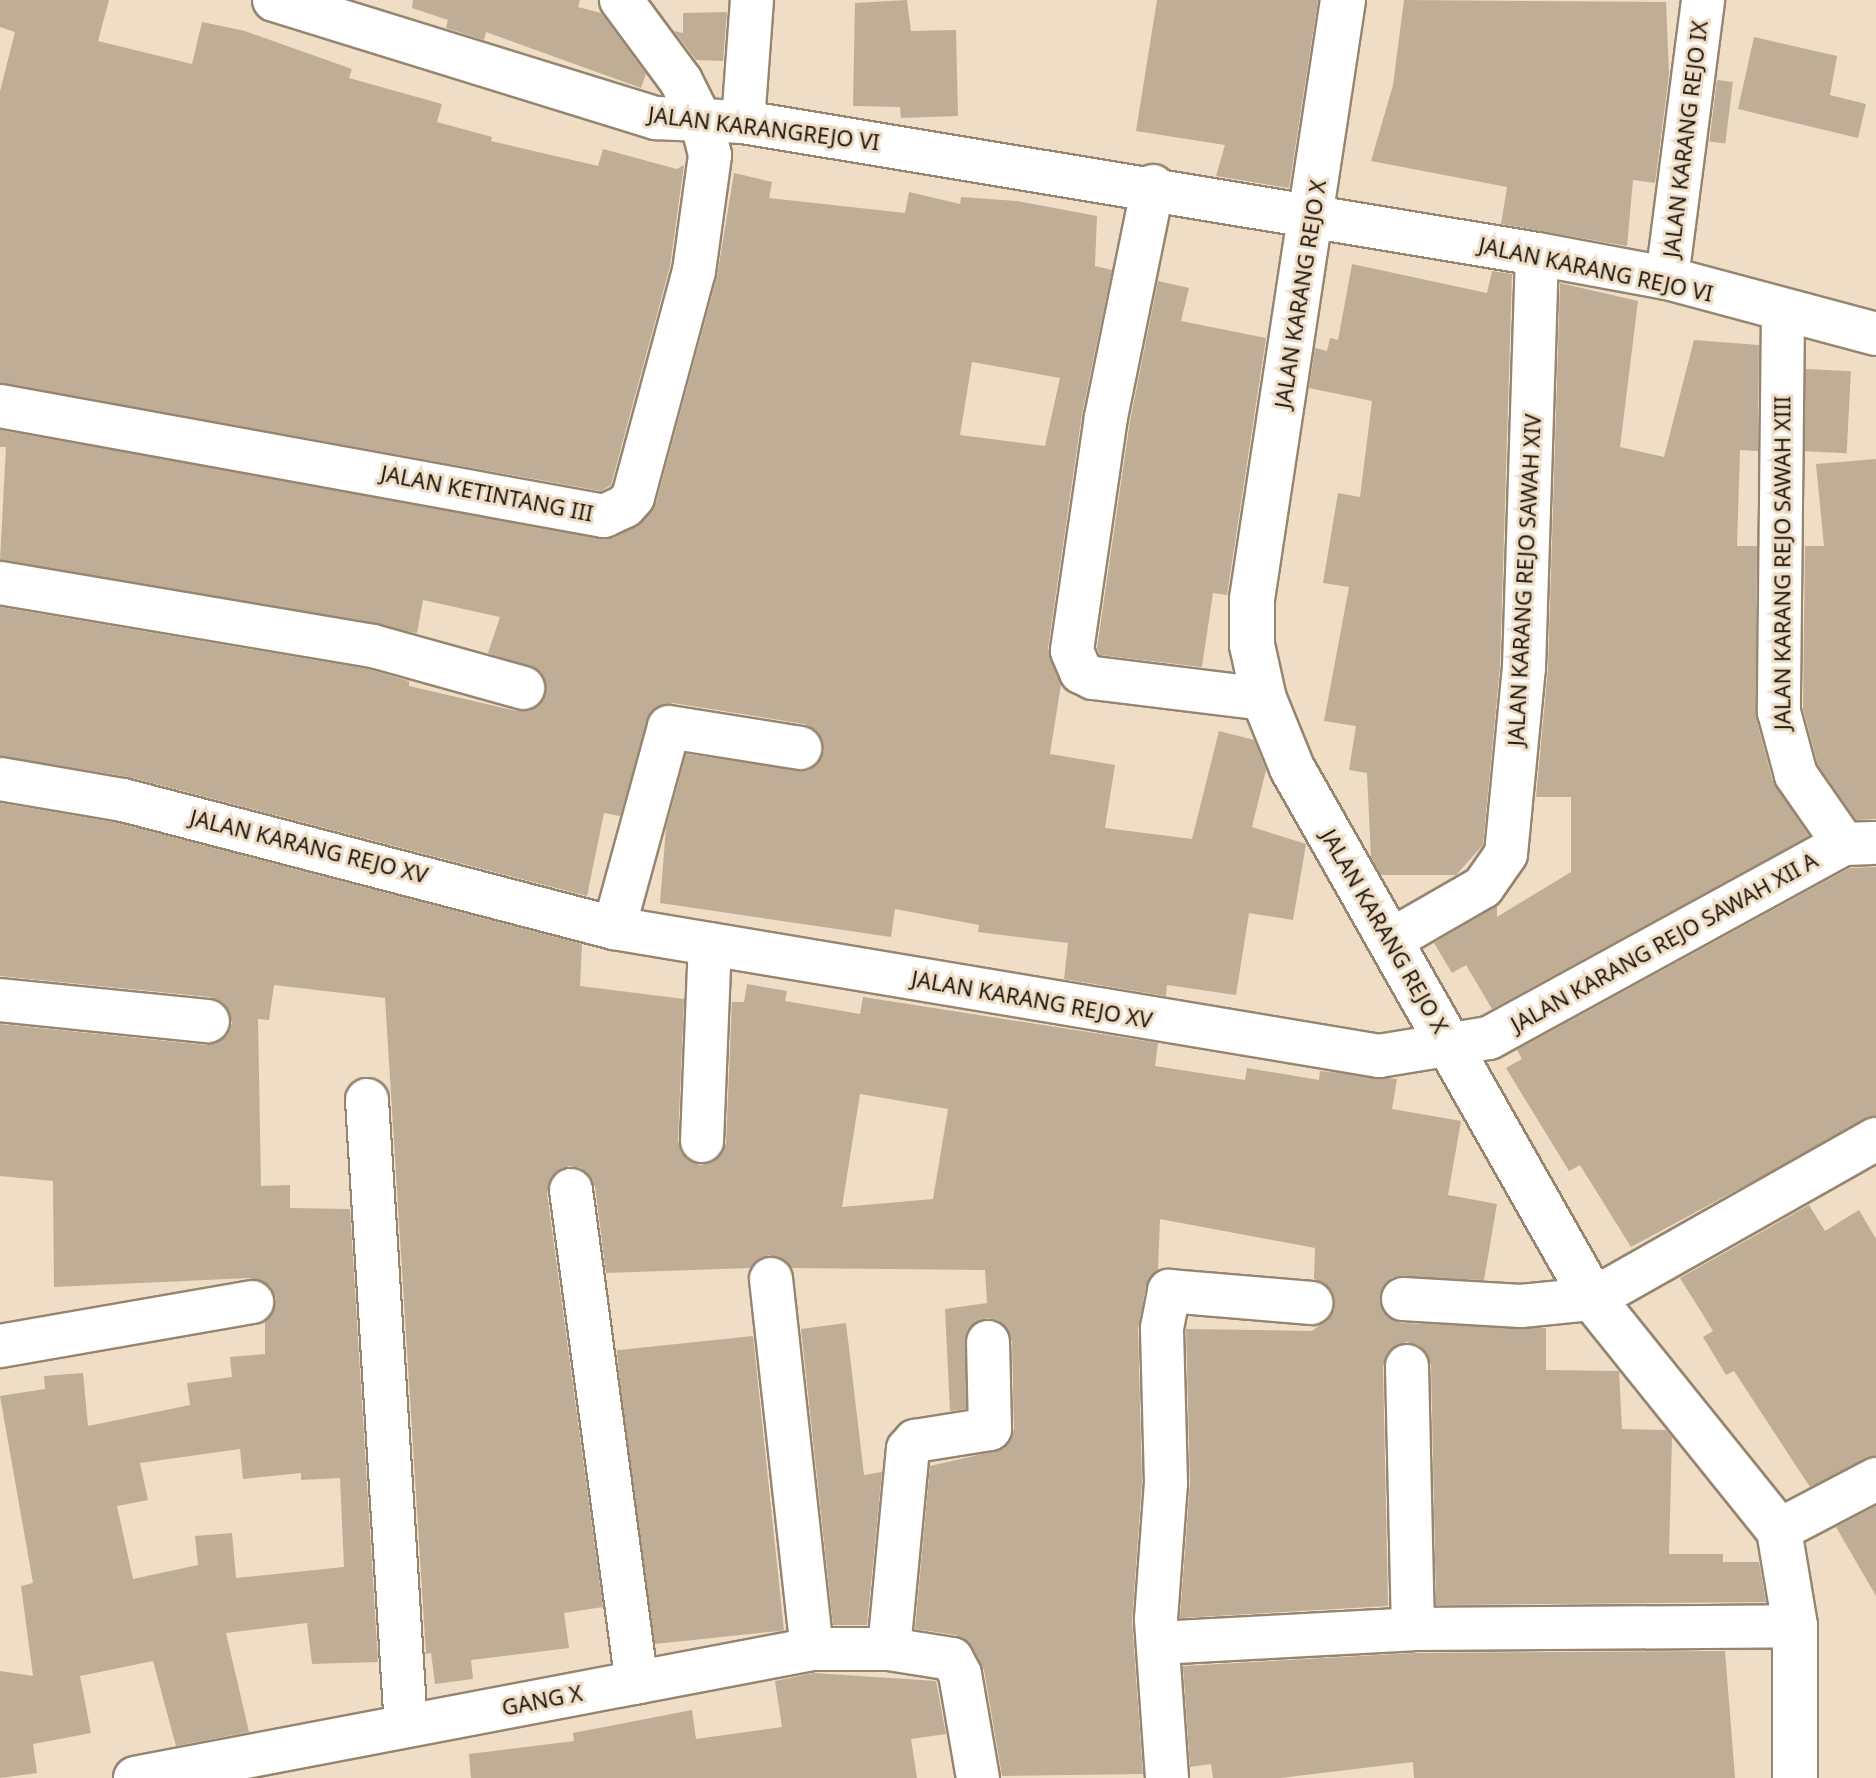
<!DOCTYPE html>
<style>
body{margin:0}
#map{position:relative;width:1876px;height:1778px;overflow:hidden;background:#efddc5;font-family:"Noto Sans",sans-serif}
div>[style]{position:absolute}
.building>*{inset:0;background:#bfad96;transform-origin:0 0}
.roads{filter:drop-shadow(2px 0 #96856f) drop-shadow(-2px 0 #96856f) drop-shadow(0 2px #96856f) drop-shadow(0 -2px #96856f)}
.minor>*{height:42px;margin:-21px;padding:0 21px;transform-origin:21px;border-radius:21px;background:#fff}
.tertiary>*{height:44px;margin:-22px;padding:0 22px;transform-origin:22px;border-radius:22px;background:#fff}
span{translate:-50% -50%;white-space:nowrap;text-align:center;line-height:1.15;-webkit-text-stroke:6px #efddc5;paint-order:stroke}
.street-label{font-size:22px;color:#1f1810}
</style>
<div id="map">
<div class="building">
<div style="clip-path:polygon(0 0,109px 0,98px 41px,192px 64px,202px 22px,245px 31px,352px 69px,349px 78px,442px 104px,437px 122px,492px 137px,491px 141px,598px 166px,603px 149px,677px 169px,684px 165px,670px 266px,611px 485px,601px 491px,0 383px,0 91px,15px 32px,0 27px)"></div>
<div style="clip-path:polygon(413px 0,580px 0,578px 7px,601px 13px,646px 74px,641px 88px,486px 32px,484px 40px,446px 28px,448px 20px,412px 8px)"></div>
<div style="clip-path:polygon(907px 0,911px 31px,956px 30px,958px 116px,901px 118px,900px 107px,853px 106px,855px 3px)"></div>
<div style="clip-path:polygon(1157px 0,1318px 0,1289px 188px,1216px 176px,1225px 145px,1136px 131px)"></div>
<div style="clip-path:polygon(1404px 0,1666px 2px,1669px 74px,1655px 183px,1633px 180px,1627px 246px,1501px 224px,1507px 187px,1371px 161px,1393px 85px)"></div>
<div style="clip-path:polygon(727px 12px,723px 61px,696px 60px,674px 31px,683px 33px,683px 13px)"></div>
<div style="clip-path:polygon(1754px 37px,1837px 56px,1830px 95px,1866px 104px,1858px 138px,1738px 109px)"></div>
<div style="left:1717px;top:80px;width:16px;height:62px;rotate:7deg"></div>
<div style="clip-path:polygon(evenodd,734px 173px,772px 182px,769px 198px,905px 213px,909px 192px,960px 204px,961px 197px,1017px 201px,1097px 216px,1095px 266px,1112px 270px,1082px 414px,1048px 648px,1061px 684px,1050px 754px,1115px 765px,1105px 828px,1192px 839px,1219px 731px,1254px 740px,1266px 770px,1252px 827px,1306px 844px,1293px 920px,1249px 913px,1236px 995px,1167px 985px,1166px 996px,1064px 979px,1068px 943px,978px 932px,979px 925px,895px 909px,891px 937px,660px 903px,666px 828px,686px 754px,808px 771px,824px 751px,816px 730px,804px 724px,673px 703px,652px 710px,620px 816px,604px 813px,587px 896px,129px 777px,0 756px,0 607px,368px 669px,409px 681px,409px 686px,517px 711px,539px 706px,546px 694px,541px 672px,488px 653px,500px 617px,423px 600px,417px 633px,0 560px,6px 447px,0 447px,0 430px,614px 538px,642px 522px,656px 503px,717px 277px,734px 173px,972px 362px,1060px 378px,1045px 446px,960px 435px,972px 362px)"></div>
<div style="clip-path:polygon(1352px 264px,1487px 293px,1492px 271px,1512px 274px,1500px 666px,1483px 845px,1456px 875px,1381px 875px,1371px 857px,1367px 773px,1349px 770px,1356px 726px,1324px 721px,1349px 587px,1323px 583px,1338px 493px,1360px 497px,1372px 401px,1309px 388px,1315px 348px,1327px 351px,1330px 338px,1338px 340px)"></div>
<div style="clip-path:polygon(1158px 281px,1189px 288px,1181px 321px,1266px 338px,1227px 595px,1213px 593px,1202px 667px,1100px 655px,1097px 648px,1130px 421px)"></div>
<div style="clip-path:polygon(1560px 283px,1638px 301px,1620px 447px,1664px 457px,1694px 340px,1759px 345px,1758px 451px,1740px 450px,1737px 546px,1757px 546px,1756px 718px,1773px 782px,1809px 836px,1492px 1009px,1466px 965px,1452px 973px,1434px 943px,1497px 906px,1497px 917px,1571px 872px,1571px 797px,1536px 797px,1548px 669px)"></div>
<div style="left:1806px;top:369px;width:45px;height:82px;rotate:3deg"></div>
<div style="clip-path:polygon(1876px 459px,1876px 819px,1856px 820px,1818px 765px,1803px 709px,1805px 546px,1824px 546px,1816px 464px)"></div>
<div style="clip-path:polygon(evenodd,0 803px,118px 823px,582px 944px,580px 986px,684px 999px,678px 1140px,681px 1153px,700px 1165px,714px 1162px,726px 1143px,732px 1002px,744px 1002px,747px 984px,787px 991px,785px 1001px,860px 1014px,863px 997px,1158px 1043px,1155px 1066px,1245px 1080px,1247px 1068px,1319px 1080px,1320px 1071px,1397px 1079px,1392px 1109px,1461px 1121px,1448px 1195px,1497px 1204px,1484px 1280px,1393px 1277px,1383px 1286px,1382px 1310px,1402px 1323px,1546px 1328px,1546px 1370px,1619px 1371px,1622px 1429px,1666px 1430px,1672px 1437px,1669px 1554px,1723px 1554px,1723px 1562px,1759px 1562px,1766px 1602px,1436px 1605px,1431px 1365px,1419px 1345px,1406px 1342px,1386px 1354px,1383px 1367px,1388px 1606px,1180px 1618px,1190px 1483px,1186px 1329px,1312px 1331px,1330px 1317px,1335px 1304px,1325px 1284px,1314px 1279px,1315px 1248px,1160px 1219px,1158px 1270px,1146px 1286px,1138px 1329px,1142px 1482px,1132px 1621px,1143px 1774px,1002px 1776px,984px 1670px,973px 1648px,956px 1635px,915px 1629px,930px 1466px,1004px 1449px,1014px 1429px,1012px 1341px,999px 1321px,987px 1318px,967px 1330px,966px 1409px,950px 1411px,945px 1309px,987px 1303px,985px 1270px,792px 1268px,769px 1255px,750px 1268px,606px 1273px,595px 1186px,581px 1168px,569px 1166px,556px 1172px,547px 1193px,603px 1607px,564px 1613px,569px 1648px,471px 1660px,473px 1679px,435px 1684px,431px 1653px,426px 1654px,385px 998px,274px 985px,269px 1020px,258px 1019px,261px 1186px,290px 1185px,290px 1208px,350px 1209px,378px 1662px,312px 1664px,307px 1623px,226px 1633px,249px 1732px,176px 1746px,153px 1661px,80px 1676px,91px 1733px,33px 1744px,37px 1773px,0 1778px,0 1671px,33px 1676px,21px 1586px,33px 1583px,0 1396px,45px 1389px,44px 1376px,83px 1373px,88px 1426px,190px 1405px,187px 1383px,232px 1377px,230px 1357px,265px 1354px,265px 1322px,276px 1299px,270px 1286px,249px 1278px,54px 1287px,53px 1181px,0 1176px,0 1024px,206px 1045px,227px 1036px,232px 1023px,223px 1002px,210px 997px,0 976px,0 803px,860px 1094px,948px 1109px,933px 1199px,842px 1207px,860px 1094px,0 803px,240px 1449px,243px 1479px,301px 1473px,301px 1480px,340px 1478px,344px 1567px,236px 1578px,232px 1533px,195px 1536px,198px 1565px,133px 1579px,117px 1506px,148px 1500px,140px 1463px,240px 1449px)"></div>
<div style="clip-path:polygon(1876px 867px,1876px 1115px,1631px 1247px,1580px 1165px,1569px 1171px,1506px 1068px,1522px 1059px,1517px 1050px,1850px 868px)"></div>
<div style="clip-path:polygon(1809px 1205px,1825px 1231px,1859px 1210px,1876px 1239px,1876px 1455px,1810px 1487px,1734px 1371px,1726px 1375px,1703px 1337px,1713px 1331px,1680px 1278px)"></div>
<div style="clip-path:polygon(846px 1323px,864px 1475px,882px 1472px,867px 1625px,833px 1625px,801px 1329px)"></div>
<div style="left:753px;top:1336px;width:296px;height:137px;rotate:84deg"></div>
<div style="clip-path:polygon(1876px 1506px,1876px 1596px,1836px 1527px)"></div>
<div style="clip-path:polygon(1725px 1651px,1735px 1778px,1414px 1778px,1413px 1762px,1280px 1778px,1213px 1778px,1211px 1764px,1190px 1767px,1183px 1666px,1414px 1653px)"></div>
<div style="clip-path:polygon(814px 1673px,936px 1681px,946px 1734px,911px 1739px,917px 1778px,471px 1778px,469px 1754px,574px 1741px,573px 1733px,692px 1710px,696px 1739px,782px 1727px,775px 1681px)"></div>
</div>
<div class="roads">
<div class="minor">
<div style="left:274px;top:0;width:400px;rotate:17.2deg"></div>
<div style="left:656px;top:118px;width:87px;rotate:2.6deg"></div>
<div style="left:743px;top:122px;width:805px;rotate:9.44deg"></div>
<div style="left:1537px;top:254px;width:132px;rotate:10.5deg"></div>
<div style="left:1667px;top:278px;width:216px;rotate:15deg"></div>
<div style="left:743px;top:122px;width:122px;rotate:-85.8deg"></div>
<div style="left:1153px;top:186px;width:236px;rotate:101.5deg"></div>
<div style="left:1106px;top:417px;width:236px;rotate:98.3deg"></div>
<div style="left:1072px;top:651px;width:23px;rotate:67deg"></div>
<div style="left:1081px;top:672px;width:13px;rotate:27deg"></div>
<div style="left:1093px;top:678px;width:172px;rotate:7deg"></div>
<div style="left:1667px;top:278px;width:280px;rotate:-82.6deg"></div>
<div style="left:1783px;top:312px;width:400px;rotate:90.6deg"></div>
<div style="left:1779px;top:712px;width:65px;rotate:74.9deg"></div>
<div style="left:1796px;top:775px;width:84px;rotate:55.2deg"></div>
<div style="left:0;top:406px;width:614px;rotate:10.32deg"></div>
<div style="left:604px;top:516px;width:23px;rotate:-25deg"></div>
<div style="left:625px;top:506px;width:12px;rotate:-48deg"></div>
<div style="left:633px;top:497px;width:234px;rotate:-74.9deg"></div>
<div style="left:694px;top:271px;width:117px;rotate:-82.1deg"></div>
<div style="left:710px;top:155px;width:33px;rotate:-104deg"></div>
<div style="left:702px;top:123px;width:47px;rotate:-116.6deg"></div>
<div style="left:681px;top:81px;width:101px;rotate:-126.5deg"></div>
<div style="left:0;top:583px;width:378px;rotate:9.6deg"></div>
<div style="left:373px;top:646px;width:156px;rotate:15.6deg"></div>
<div style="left:0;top:779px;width:125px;rotate:9.7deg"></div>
<div style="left:123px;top:800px;width:507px;rotate:14.61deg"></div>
<div style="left:614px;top:928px;width:776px;rotate:9.5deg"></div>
<div style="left:1379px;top:1056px;width:111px;rotate:-9.3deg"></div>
<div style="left:1489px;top:1038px;width:405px;rotate:-28.7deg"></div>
<div style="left:1844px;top:844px;width:32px;rotate:-2deg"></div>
<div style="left:614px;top:928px;width:208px;rotate:-74.7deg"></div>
<div style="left:669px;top:727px;width:133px;rotate:9.1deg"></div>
<div style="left:1391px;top:940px;width:106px;rotate:-29.9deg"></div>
<div style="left:1483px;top:887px;width:40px;rotate:-55.1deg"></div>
<div style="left:1506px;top:854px;width:187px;rotate:-84.5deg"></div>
<div style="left:1524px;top:668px;width:414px;rotate:-88.2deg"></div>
<div style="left:0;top:1000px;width:209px;rotate:5.8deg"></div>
<div style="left:367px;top:1100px;width:627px;rotate:86.44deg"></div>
<div style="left:702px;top:1141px;width:197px;rotate:-87.7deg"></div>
<div style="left:571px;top:1190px;width:497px;rotate:82.4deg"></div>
<div style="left:771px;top:1279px;width:372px;rotate:83.7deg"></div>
<div style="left:1403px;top:1299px;width:118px;rotate:3.4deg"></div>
<div style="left:1521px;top:1306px;width:72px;rotate:-5.6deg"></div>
<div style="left:1593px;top:1299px;width:325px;rotate:-29.5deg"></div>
<div style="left:0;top:1346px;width:256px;rotate:-9.9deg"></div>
<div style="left:1407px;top:1366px;width:263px;rotate:88.7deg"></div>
<div style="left:1413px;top:1629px;width:382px;rotate:-0.4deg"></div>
<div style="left:1779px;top:1530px;width:110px;rotate:-27.7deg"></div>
<div style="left:1158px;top:1643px;width:255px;rotate:-3.1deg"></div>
<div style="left:889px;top:1649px;width:201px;rotate:-84.6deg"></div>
<div style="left:908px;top:1449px;width:11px;rotate:-49deg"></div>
<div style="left:915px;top:1441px;width:76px;rotate:-9.1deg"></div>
<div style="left:990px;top:1429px;width:87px;rotate:-91.3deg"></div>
<div style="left:135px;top:1778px;width:689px;rotate:-10.79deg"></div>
<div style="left:812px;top:1649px;width:77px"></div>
<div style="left:889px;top:1649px;width:64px;rotate:9deg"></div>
<div style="left:952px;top:1659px;width:17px;rotate:62deg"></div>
<div style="left:960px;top:1674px;width:106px;rotate:80.2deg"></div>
<div style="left:1167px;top:1778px;width:159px;rotate:-94deg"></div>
<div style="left:1156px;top:1619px;width:136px;rotate:-85.8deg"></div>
<div style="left:1166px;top:1483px;width:155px;rotate:-91.5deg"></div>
<div style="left:1162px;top:1328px;width:38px;rotate:-79deg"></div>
<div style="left:1169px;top:1291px;width:143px;rotate:4.8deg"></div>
</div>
<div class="tertiary">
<div style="left:1343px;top:0;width:606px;rotate:98.64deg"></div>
<div style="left:1252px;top:599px;width:46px;rotate:90deg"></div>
<div style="left:1252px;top:645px;width:55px;rotate:77.5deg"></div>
<div style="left:1264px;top:699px;width:74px;rotate:67.9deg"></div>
<div style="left:1292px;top:768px;width:610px;rotate:60.45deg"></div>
<div style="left:1593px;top:1299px;width:297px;rotate:51.2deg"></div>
<div style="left:1779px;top:1530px;width:97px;rotate:80.5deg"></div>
<div style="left:1795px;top:1626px;width:152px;rotate:90deg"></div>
</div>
</div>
<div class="street-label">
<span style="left:764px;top:128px;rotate:7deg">JALAN KARANGREJO VI</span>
<span style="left:1685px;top:139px;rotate:-83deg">JALAN KARANG REJO IX</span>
<span style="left:1596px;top:269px;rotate:12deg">JALAN KARANG REJO VI</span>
<span style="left:1300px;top:294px;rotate:-81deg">JALAN KARANG REJO X</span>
<span style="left:487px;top:493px;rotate:11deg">JALAN KETINTANG III</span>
<span style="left:1782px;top:563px;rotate:-90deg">JALAN KARANG REJO SAWAH XIII</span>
<span style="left:1524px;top:580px;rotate:-87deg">JALAN KARANG REJO SAWAH XIV</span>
<span style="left:309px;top:846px;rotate:14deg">JALAN KARANG REJO XV</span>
<span style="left:1385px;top:931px;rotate:60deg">JALAN KARANG REJO X</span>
<span style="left:1664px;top:942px;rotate:-29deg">JALAN KARANG REJO SAWAH XII A</span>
<span style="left:1032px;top:999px;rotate:10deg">JALAN KARANG REJO XV</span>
<span style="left:542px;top:1700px;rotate:-11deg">GANG X</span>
</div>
</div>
